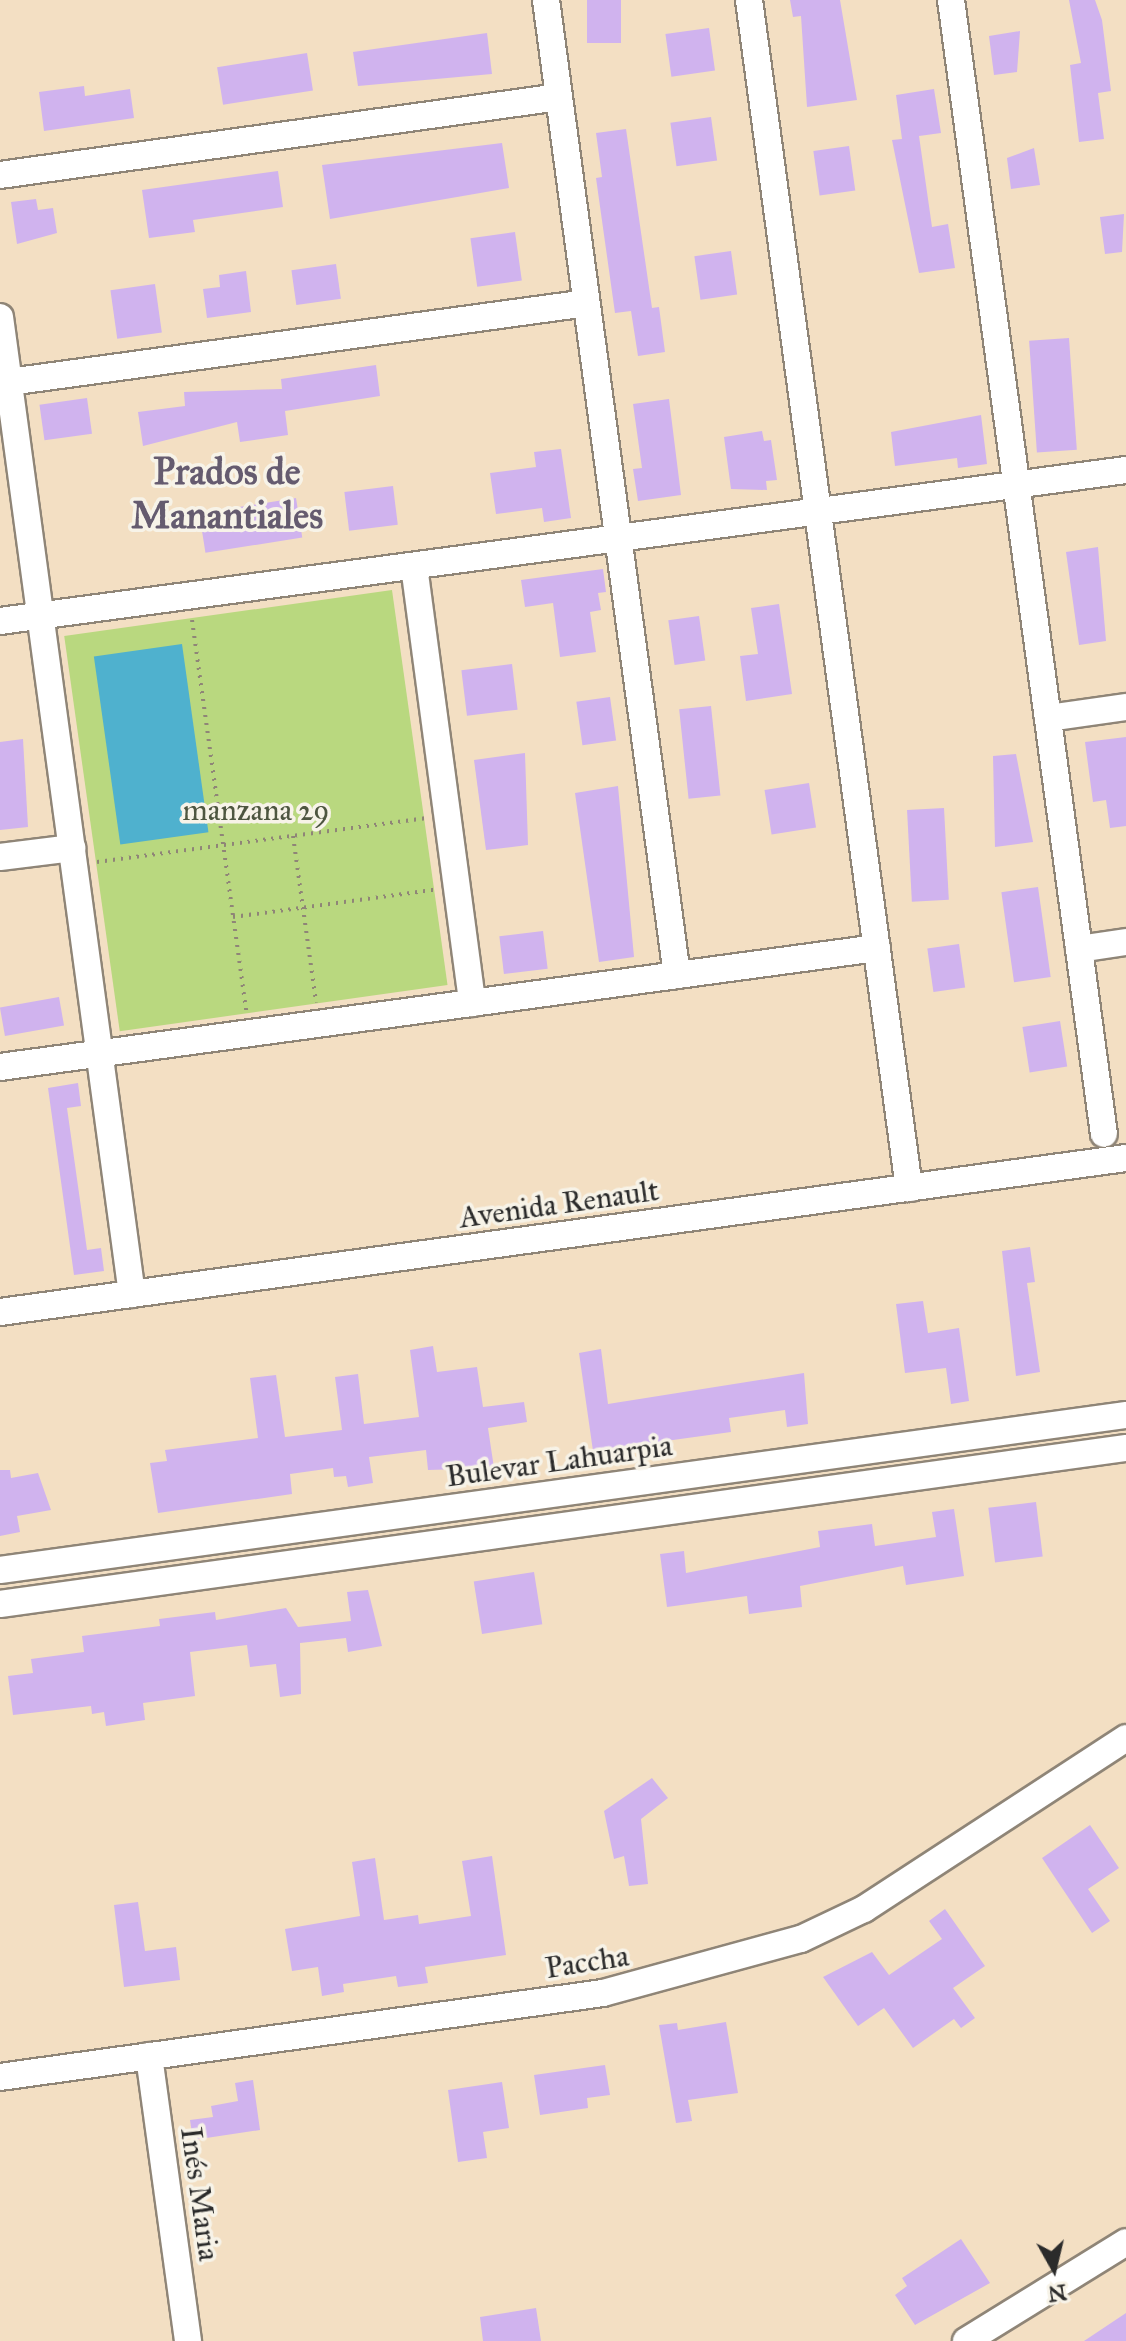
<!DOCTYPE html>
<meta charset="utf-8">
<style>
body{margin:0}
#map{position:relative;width:1126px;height:2341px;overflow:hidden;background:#f3dfc3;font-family:"IM FELL Great Primer",serif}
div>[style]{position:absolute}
.green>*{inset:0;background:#b9d87f;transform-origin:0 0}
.water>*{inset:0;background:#4fb1ce;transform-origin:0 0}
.building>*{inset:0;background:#d0b3ee;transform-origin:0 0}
.path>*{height:4px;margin-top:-2px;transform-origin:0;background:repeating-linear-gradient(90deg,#8f8577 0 2px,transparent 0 8px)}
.roads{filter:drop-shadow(2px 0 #8f8577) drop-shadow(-2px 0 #8f8577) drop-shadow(0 2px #8f8577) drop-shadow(0 -2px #8f8577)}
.minor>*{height:26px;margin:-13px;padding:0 13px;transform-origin:13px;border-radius:13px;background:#fff}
span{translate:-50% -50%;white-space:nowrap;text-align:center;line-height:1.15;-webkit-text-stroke:7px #f7f3e8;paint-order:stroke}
.park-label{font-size:30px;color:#4e5640}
.street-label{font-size:30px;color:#2b2b2b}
.district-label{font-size:38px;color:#655b6f;font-weight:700}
.north{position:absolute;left:1014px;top:2229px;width:80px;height:80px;-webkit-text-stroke:6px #f7f3e8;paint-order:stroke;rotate:172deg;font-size:22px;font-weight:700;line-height:32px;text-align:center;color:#2b2b2b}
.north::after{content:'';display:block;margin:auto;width:28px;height:36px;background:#2b2b2b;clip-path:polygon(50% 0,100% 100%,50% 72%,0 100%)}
</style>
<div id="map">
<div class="green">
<div style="left:392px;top:590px;width:399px;height:331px;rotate:82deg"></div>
</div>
<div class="water">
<div style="left:182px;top:644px;width:190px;height:89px;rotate:82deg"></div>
</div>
<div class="building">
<div style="left:587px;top:0;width:34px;height:43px"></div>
<div style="clip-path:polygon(790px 0,840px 0,857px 100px,807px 107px,801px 16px,793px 17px)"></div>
<div style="clip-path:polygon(1069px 0,1095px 0,1102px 20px,1111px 91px,1098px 93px,1104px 139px,1079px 142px,1070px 65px,1081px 63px)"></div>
<div style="left:709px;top:28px;width:43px;height:44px;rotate:82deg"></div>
<div style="clip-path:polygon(1020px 31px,1017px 72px,994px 75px,989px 36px)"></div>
<div style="clip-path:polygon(487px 33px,492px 74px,358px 86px,353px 52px)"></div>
<div style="left:307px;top:53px;width:38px;height:91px;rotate:81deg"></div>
<div style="clip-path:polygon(84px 86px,85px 96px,130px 89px,134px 118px,44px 131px,39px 92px)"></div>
<div style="clip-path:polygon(934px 89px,941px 133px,919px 136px,932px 227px,948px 224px,955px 268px,919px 273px,892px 140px,902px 139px,896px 95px)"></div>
<div style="left:711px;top:117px;width:44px;height:41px;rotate:82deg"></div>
<div style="clip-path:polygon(626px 129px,652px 308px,659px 307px,665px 352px,638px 356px,631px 311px,615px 313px,596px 178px,602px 177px,596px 133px)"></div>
<div style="clip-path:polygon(502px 143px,509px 188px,330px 219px,322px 165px)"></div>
<div style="left:849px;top:146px;width:45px;height:36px;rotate:82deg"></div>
<div style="clip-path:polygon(1034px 148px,1040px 185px,1011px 189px,1007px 158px)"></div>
<div style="clip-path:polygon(278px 171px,283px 207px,193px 220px,195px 232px,149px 238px,142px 190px)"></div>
<div style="clip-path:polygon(36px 199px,38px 210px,53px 208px,57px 233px,17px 244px,11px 202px)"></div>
<div style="clip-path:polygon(1124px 214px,1122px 252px,1105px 254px,1100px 217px)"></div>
<div style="left:515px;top:232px;width:49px;height:45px;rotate:82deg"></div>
<div style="left:731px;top:251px;width:44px;height:37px;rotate:82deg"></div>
<div style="left:336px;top:264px;width:35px;height:45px;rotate:82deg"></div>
<div style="clip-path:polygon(246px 271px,251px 312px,207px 318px,203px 289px,220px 287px,219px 275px)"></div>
<div style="left:155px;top:284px;width:49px;height:45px;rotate:82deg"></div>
<div style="left:1069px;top:338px;width:112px;height:40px;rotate:86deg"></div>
<div style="clip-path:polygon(376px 365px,380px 396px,285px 411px,288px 435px,240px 442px,237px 422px,143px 446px,138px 412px,185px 406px,184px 392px,282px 389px,281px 379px)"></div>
<div style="left:87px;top:398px;width:36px;height:48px;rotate:82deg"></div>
<div style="clip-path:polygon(669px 399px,681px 495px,638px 501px,633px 469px,642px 468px,633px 404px)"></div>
<div style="clip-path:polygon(981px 415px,987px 464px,958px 468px,957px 458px,895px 466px,891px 432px)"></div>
<div style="clip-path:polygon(762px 431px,764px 441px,771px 440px,777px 480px,766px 481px,767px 490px,731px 489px,724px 437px)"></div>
<div style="clip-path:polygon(561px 449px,571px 518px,544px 522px,542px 508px,496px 514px,490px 473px,536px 467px,534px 452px)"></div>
<div style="left:393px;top:486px;width:39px;height:49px;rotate:83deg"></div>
<div style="left:296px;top:498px;width:40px;height:98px;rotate:81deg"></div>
<div style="clip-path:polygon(1098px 547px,1106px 641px,1079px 645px,1066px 552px)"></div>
<div style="clip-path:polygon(603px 569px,606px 592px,598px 593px,601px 610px,590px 612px,596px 652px,560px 657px,553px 603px,525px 607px,521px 580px)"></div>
<div style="clip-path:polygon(779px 604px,792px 694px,746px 701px,740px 656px,758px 654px,751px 608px)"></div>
<div style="left:699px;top:616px;width:45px;height:31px;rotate:82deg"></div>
<div style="left:512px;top:664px;width:46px;height:51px;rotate:83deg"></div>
<div style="left:610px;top:697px;width:44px;height:34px;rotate:82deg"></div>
<div style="left:711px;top:706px;width:90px;height:32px;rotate:84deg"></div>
<div style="clip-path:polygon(1126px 737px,1126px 826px,1110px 828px,1106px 800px,1093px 802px,1085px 742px)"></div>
<div style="clip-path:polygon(23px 739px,28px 827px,0 830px,0 742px)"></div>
<div style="clip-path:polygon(525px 753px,528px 845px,486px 850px,474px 760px)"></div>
<div style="clip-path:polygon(1016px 754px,1033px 842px,995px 847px,993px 756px)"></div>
<div style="left:809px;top:783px;width:45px;height:45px;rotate:81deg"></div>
<div style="clip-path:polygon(618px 786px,634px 957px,599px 962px,575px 793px)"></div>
<div style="left:944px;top:808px;width:92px;height:37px;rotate:87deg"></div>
<div style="left:1038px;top:887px;width:91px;height:37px;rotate:82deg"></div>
<div style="left:543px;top:931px;width:38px;height:44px;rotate:83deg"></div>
<div style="left:959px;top:944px;width:44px;height:32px;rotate:82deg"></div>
<div style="left:59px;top:997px;width:29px;height:60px;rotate:80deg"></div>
<div style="left:1060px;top:1021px;width:46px;height:38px;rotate:81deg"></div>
<div style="clip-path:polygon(78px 1083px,81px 1106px,67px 1108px,87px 1250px,101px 1248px,104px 1271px,74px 1275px,48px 1088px)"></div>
<div style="clip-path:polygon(1030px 1247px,1035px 1282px,1027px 1283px,1040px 1372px,1016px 1376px,1002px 1251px)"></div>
<div style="clip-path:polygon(923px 1301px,928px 1333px,959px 1328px,969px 1401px,951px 1404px,946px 1368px,905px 1373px,896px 1304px)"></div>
<div style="clip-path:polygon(433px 1346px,437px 1372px,477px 1367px,483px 1407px,524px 1402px,527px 1422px,488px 1428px,494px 1468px,428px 1470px,426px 1450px,369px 1457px,373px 1483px,348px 1487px,346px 1476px,334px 1477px,333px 1468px,290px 1474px,292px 1494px,158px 1513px,150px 1463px,167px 1461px,165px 1450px,258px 1438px,250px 1378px,276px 1375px,285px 1437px,342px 1430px,335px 1377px,358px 1374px,364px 1424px,419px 1417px,410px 1350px)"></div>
<div style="clip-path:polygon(601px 1349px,608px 1404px,804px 1373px,808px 1424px,787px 1427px,785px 1410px,729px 1418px,731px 1432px,593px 1451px,579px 1353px)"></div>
<div style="clip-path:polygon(0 1470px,10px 1470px,11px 1478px,38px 1473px,51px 1510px,17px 1516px,20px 1532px,0 1536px)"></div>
<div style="left:1036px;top:1502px;width:55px;height:48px;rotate:83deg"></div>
<div style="clip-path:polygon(954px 1509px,964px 1576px,906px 1585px,903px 1566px,800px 1586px,802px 1607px,749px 1614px,747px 1596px,667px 1607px,660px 1554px,684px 1551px,686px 1573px,820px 1547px,818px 1531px,872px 1524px,875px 1546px,936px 1537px,932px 1512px)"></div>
<div style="left:534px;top:1572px;width:53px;height:61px;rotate:81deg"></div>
<div style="clip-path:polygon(368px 1590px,382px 1646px,348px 1652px,346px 1638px,300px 1643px,301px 1694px,280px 1697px,276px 1664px,250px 1667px,247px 1645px,190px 1652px,195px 1696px,143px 1703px,145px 1720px,106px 1726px,104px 1712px,92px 1714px,91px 1706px,13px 1715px,8px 1676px,33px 1673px,31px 1659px,84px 1652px,82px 1636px,160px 1626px,159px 1619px,215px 1612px,216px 1620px,286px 1608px,298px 1627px,351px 1621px,347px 1592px)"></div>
<div style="clip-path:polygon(652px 1778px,668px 1798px,641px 1819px,648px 1884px,629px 1886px,624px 1856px,614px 1859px,604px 1811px)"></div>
<div style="clip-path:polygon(1090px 1825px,1119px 1868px,1088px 1889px,1110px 1921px,1092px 1933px,1042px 1858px)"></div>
<div style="clip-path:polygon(492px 1856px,506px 1955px,425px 1967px,428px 1983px,398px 1987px,396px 1976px,343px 1984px,344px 1992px,322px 1996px,318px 1967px,292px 1971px,285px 1929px,360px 1916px,352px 1862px,375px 1858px,384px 1920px,418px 1915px,419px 1924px,471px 1916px,462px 1861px)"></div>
<div style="clip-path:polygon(138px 1902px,145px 1951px,176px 1947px,180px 1980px,124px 1987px,114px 1905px)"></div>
<div style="clip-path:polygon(945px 1909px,985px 1966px,953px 1988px,975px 2018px,961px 2028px,954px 2019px,913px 2048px,884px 2008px,858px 2026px,823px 1977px,872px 1952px,889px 1975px,942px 1939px,929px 1921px)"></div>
<div style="clip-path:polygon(726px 2022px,738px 2093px,688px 2100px,692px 2121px,676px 2123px,659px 2025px,677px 2023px,678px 2030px)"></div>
<div style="clip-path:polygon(605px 2065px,610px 2095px,587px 2098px,588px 2108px,540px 2115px,534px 2075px)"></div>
<div style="clip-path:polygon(253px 2080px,260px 2130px,193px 2140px,190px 2120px,213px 2117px,211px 2106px,238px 2101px,235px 2083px)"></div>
<div style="clip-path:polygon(502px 2082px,509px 2128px,483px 2132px,487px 2158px,458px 2162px,448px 2090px)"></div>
<div style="clip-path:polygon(961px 2239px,990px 2283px,915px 2325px,895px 2295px,907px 2286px,902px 2278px)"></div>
<div style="clip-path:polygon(536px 2308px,541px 2341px,483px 2341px,480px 2317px)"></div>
<div style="clip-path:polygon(1126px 2313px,1126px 2341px,1084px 2341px)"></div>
</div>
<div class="path">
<div style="left:192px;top:620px;width:395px;rotate:82.1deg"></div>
<div style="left:293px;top:836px;width:168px;rotate:82.1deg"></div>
<div style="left:97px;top:862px;width:331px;rotate:-7.6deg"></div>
<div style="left:233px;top:917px;width:203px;rotate:-7.7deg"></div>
</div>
<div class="roads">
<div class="minor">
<div style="left:546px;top:0;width:984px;rotate:82.35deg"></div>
<div style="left:749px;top:0;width:1199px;rotate:82.33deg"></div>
<div style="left:951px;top:0;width:1144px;rotate:82.32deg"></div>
<div style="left:0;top:175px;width:564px;rotate:-7.94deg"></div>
<div style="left:0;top:317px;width:986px;rotate:82.31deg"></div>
<div style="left:9px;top:382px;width:583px;rotate:-7.78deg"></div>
<div style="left:414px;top:566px;width:441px;rotate:82.4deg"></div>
<div style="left:0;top:621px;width:1136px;rotate:-7.64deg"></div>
<div style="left:1048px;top:718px;width:79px;rotate:-8deg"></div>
<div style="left:0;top:857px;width:73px;rotate:-7.1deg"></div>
<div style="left:1079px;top:949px;width:48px;rotate:-8.5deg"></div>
<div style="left:0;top:1067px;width:885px;rotate:-7.73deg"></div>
<div style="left:0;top:1312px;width:1136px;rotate:-7.79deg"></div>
<div style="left:0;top:1570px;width:1137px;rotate:-7.84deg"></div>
<div style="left:0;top:1604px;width:1137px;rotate:-7.89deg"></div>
<div style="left:149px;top:2056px;width:288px;rotate:82.2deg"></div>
<div style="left:0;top:2077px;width:609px;rotate:-7.93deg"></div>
<div style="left:603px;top:1993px;width:205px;rotate:-15.3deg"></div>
<div style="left:801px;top:1939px;width:70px;rotate:-25.5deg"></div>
<div style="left:864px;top:1909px;width:313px;rotate:-33.1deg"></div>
<div style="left:966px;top:2341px;width:188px;rotate:-31.7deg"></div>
</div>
</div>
<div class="park-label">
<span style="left:256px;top:810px">manzana 29</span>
</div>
<div class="street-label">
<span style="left:559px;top:1204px;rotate:-8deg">Avenida Renault</span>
<span style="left:559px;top:1461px;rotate:-8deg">Bulevar Lahuarpia</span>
<span style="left:587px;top:1962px;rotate:-9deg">Paccha</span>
<span style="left:200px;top:2194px;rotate:82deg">Inés Maria</span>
</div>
<div class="district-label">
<span style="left:227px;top:494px">Prados de<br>Manantiales</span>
</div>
<div class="north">N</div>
</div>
